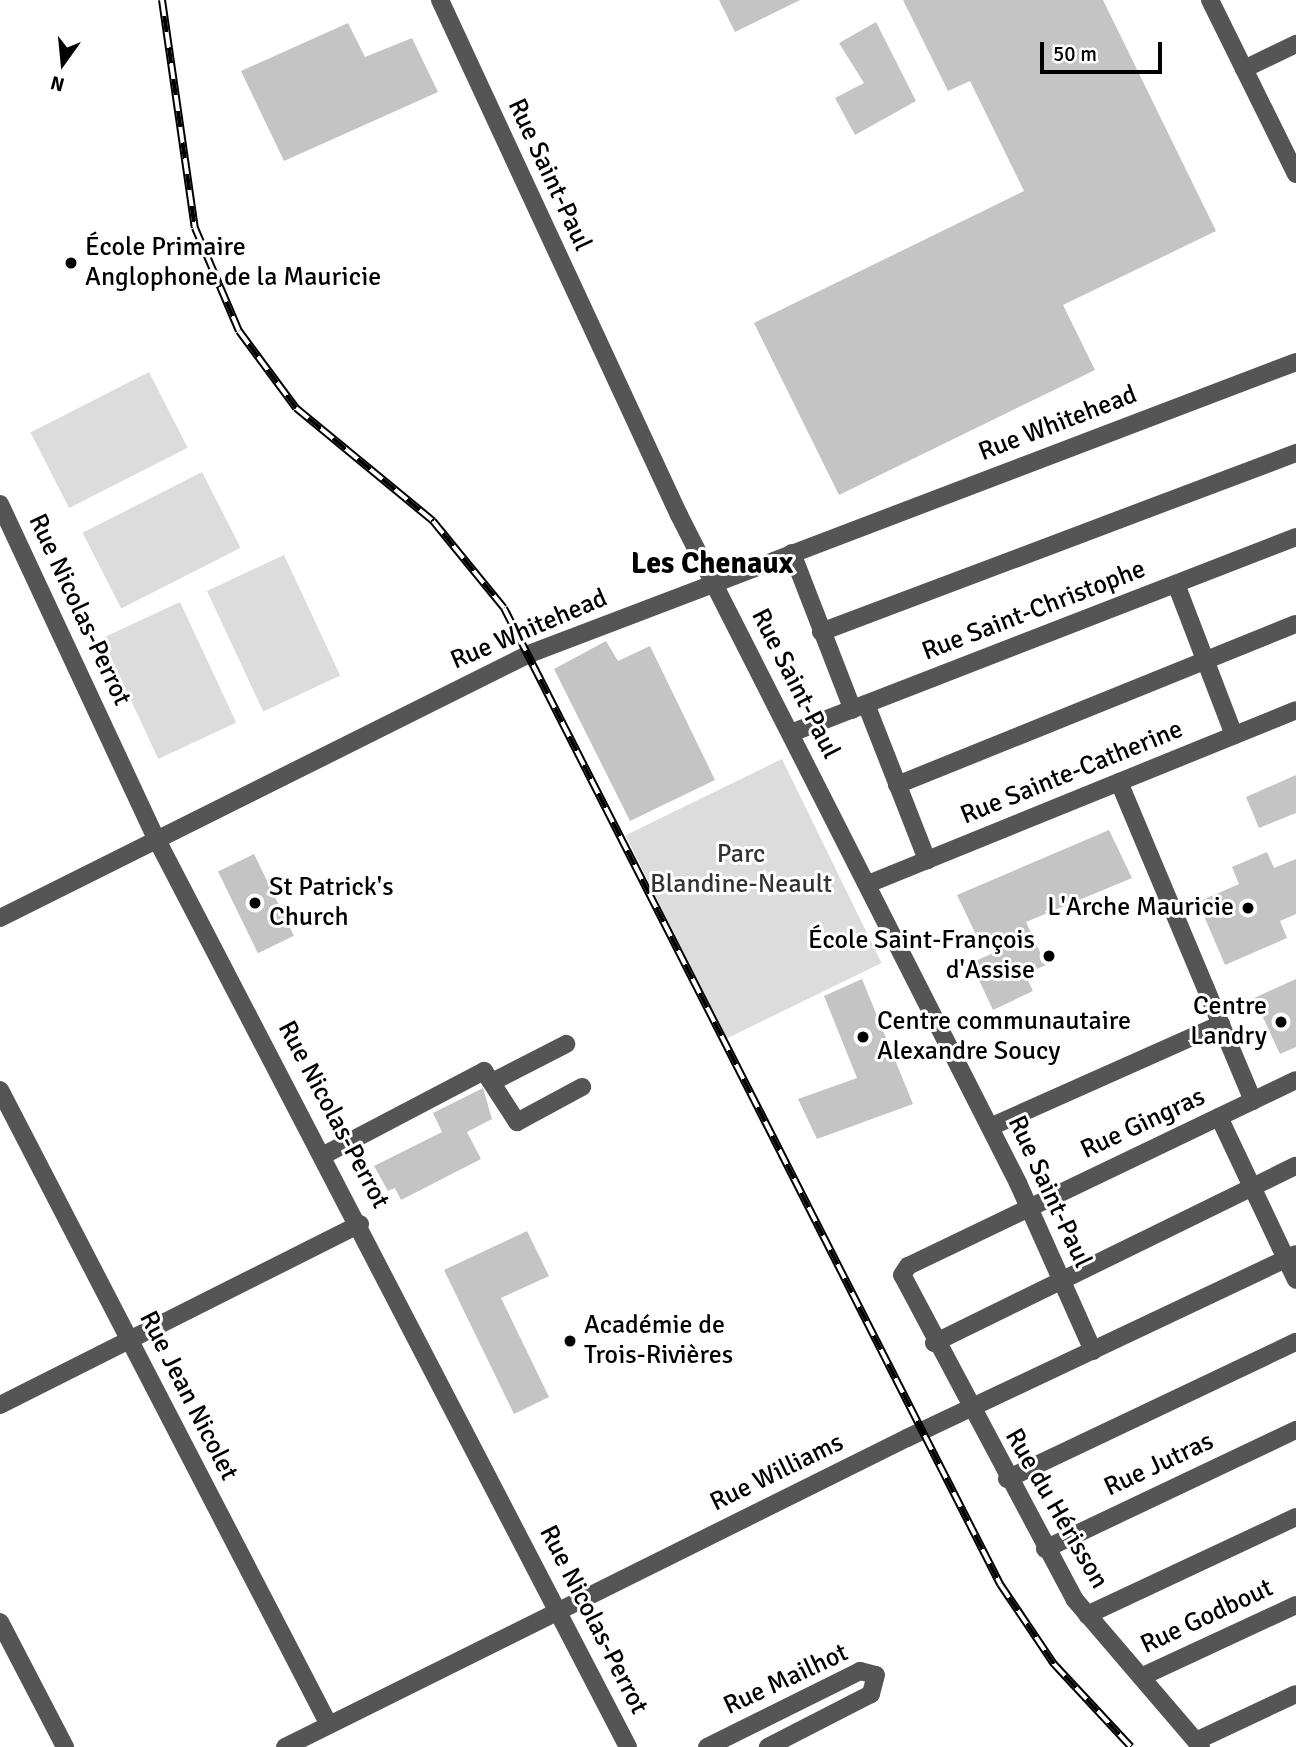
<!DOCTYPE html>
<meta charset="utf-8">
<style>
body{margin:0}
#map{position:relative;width:1296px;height:1747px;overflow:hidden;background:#fff;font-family:Signika,sans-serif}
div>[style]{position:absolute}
.green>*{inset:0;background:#dcdcdc;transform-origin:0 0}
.building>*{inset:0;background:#c4c4c4;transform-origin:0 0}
.minor>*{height:18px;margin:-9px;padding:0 9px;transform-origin:9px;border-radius:9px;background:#555}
.rail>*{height:8px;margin-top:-4px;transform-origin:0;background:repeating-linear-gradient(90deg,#fff 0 16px,#000 0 32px);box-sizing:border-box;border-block:2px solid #000}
.dots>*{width:19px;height:19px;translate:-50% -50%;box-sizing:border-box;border:4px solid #fff;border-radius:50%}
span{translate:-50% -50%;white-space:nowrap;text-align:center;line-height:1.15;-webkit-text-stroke:6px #fff;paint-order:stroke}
.street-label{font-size:26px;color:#000}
.poi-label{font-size:26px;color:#000}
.left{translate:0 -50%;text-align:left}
.right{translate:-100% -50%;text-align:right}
.park-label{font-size:26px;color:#333}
.quarter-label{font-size:30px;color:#000;font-weight:700}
.north{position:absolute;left:28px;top:28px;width:70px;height:70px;-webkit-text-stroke:5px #fff;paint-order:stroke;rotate:195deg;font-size:19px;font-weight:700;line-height:28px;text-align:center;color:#000}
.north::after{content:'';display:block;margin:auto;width:24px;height:32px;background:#000;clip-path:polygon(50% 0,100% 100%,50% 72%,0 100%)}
.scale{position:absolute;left:1040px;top:42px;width:122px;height:32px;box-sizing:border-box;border:4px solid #000;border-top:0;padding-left:9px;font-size:21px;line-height:24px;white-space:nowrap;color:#000;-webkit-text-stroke:5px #fff;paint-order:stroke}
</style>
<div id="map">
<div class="green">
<div style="left:149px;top:372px;width:85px;height:133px;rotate:63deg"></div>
<div style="left:202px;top:472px;width:85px;height:134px;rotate:63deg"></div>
<div style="left:284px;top:555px;width:133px;height:85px;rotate:65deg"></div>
<div style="left:180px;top:602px;width:133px;height:86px;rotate:65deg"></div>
<div style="left:782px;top:759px;width:227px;height:174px;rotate:64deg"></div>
</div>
<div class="building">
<div style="clip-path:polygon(719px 0,800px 0,735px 32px)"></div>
<div style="clip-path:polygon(903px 0,1103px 0,1216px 231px,1063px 305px,1095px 370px,839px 495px,754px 323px,1024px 191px,970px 81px,948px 91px)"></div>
<div style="clip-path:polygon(876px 22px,916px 101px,855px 135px,835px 98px,864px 83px,839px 43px)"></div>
<div style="clip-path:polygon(348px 23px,365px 57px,412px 38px,438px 92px,284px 161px,241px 71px)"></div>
<div style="clip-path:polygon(606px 641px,618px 661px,650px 646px,715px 780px,630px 821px,554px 669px)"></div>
<div style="clip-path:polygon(1296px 775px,1296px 813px,1259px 828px,1246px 797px)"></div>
<div style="clip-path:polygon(1109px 830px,1132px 878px,1026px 922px,1046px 965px,1025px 974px,1033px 991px,993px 1010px,971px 963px,1009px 946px,1002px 932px,980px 943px,957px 895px)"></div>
<div style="clip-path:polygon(1267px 852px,1274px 868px,1296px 859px,1296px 914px,1280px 921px,1287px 938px,1225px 965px,1198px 902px,1239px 884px,1232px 867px)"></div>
<div style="left:254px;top:854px;width:91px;height:40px;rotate:64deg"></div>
<div style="clip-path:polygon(862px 979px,913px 1104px,817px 1139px,798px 1099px,857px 1078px,824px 996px)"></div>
<div style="clip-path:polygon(1296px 979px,1296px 1047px,1280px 1054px,1254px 998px)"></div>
<div style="clip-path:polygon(483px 1088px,492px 1119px,467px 1132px,481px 1159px,401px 1200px,395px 1188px,388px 1191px,374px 1166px,442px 1132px,433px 1113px)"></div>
<div style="clip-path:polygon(527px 1231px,549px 1276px,501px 1298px,549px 1397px,514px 1414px,444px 1270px)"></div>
</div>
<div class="minor">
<div style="left:440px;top:0;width:568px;rotate:65.11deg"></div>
<div style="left:679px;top:515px;width:749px;rotate:63.09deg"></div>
<div style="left:1018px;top:1183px;width:184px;rotate:65.9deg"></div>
<div style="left:1210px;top:0;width:194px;rotate:63.7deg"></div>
<div style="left:1244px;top:69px;width:58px;rotate:-25.7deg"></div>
<div style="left:0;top:504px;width:371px;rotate:65deg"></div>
<div style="left:157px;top:840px;width:1022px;rotate:62.56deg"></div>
<div style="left:792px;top:553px;width:168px;rotate:68.8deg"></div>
<div style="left:1176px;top:584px;width:162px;rotate:69deg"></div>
<div style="left:821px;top:632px;width:508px;rotate:-20.65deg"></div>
<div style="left:866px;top:704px;width:168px;rotate:68.6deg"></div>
<div style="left:791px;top:733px;width:542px;rotate:-21.21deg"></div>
<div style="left:1119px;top:782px;width:346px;rotate:67.2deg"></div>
<div style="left:897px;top:785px;width:430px;rotate:-22deg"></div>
<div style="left:868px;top:884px;width:462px;rotate:-22.1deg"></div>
<div style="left:0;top:918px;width:591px;rotate:-26.52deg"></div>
<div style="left:529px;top:654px;width:821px;rotate:-20.84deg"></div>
<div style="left:496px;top:1080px;width:79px;rotate:-27.2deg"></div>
<div style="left:0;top:1090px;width:715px;rotate:62.61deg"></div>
<div style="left:1219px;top:1117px;width:180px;rotate:64.7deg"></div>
<div style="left:990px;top:1127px;width:253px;rotate:-24deg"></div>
<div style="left:324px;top:1155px;width:181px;rotate:-27.7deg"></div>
<div style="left:484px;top:1071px;width:61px;rotate:57.1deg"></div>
<div style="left:517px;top:1122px;width:74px;rotate:-28.3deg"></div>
<div style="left:934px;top:1343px;width:403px;rotate:-26.1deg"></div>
<div style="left:0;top:1405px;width:403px;rotate:-26.7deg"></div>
<div style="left:1007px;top:1479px;width:320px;rotate:-25.4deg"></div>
<div style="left:1045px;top:1549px;width:278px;rotate:-25.4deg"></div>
<div style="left:1087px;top:1615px;width:231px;rotate:-25.1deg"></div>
<div style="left:0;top:1622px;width:141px;rotate:62.5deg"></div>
<div style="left:1141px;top:1677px;width:171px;rotate:-24.9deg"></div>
<div style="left:1196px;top:1741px;width:110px;rotate:-25.2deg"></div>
<div style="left:285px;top:1747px;width:695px;rotate:-26.42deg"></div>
<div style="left:907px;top:1438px;width:430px;rotate:-25.3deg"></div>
<div style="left:707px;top:1747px;width:171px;rotate:-26.4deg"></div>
<div style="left:860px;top:1671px;width:16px;rotate:14deg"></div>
<div style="left:876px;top:1675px;width:20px;rotate:105deg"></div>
<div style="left:871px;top:1694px;width:116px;rotate:152.8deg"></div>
<div style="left:1201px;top:1747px;width:194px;rotate:-130.6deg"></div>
<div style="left:1075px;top:1600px;width:368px;rotate:-118deg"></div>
<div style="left:902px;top:1275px;width:11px;rotate:-56deg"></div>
<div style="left:908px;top:1266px;width:430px;rotate:-25.6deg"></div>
</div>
<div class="rail">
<div style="left:162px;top:0;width:230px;rotate:81.8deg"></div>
<div style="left:195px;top:228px;width:112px;rotate:66.9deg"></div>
<div style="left:239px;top:331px;width:96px;rotate:53.5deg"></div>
<div style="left:296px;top:408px;width:178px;rotate:39.5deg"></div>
<div style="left:433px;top:521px;width:112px;rotate:50.8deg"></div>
<div style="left:504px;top:608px;width:1095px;rotate:63.06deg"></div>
<div style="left:1000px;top:1584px;width:97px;rotate:56deg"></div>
<div style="left:1054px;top:1664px;width:113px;rotate:47.1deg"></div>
</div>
<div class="dots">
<div style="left:71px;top:263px;background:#000"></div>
<div style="left:255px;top:903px;background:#000"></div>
<div style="left:1248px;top:908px;background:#000"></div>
<div style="left:1049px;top:956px;background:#000"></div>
<div style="left:1281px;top:1022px;background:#000"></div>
<div style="left:863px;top:1037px;background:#000"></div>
<div style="left:570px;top:1341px;background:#000"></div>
</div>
<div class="street-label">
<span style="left:549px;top:175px;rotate:65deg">Rue Saint-Paul</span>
<span style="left:1058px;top:424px;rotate:-21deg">Rue Whitehead</span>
<span style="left:79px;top:610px;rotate:65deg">Rue Nicolas-Perrot</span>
<span style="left:1034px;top:611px;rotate:-21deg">Rue Saint-Christophe</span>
<span style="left:529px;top:630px;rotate:-23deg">Rue Whitehead</span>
<span style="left:795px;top:684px;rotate:63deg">Rue Saint-Paul</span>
<span style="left:1072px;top:773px;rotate:-22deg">Rue Sainte-Catherine</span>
<span style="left:333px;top:1115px;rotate:62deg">Rue Nicolas-Perrot</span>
<span style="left:1143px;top:1124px;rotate:-25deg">Rue Gingras</span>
<span style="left:1049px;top:1192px;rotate:65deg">Rue Saint-Paul</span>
<span style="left:188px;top:1396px;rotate:63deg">Rue Jean Nicolet</span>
<span style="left:1159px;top:1465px;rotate:-25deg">Rue Jutras</span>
<span style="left:777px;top:1473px;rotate:-26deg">Rue Williams</span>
<span style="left:1056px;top:1509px;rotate:60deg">Rue du Hérisson</span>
<span style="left:1207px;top:1617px;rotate:-25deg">Rue Godbout</span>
<span style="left:593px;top:1620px;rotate:63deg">Rue Nicolas-Perrot</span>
<span style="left:786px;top:1680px;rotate:-25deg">Rue Mailhot</span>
</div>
<div class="poi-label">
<span class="left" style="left:85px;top:263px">École Primaire<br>Anglophone de la Mauricie</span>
<span class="left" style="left:269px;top:903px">St Patrick's<br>Church</span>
<span class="right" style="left:1234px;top:908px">L'Arche Mauricie</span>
<span class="right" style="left:1035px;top:956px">École Saint-François<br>d'Assise</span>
<span class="right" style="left:1267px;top:1022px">Centre<br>Landry</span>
<span class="left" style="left:877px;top:1037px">Centre communautaire<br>Alexandre Soucy</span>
<span class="left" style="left:584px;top:1341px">Académie de<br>Trois-Rivières</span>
</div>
<div class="park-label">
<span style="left:741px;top:870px">Parc<br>Blandine-Neault</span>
</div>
<div class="quarter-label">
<span style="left:712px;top:564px">Les Chenaux</span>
</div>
<div class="north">N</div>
<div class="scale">50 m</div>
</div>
